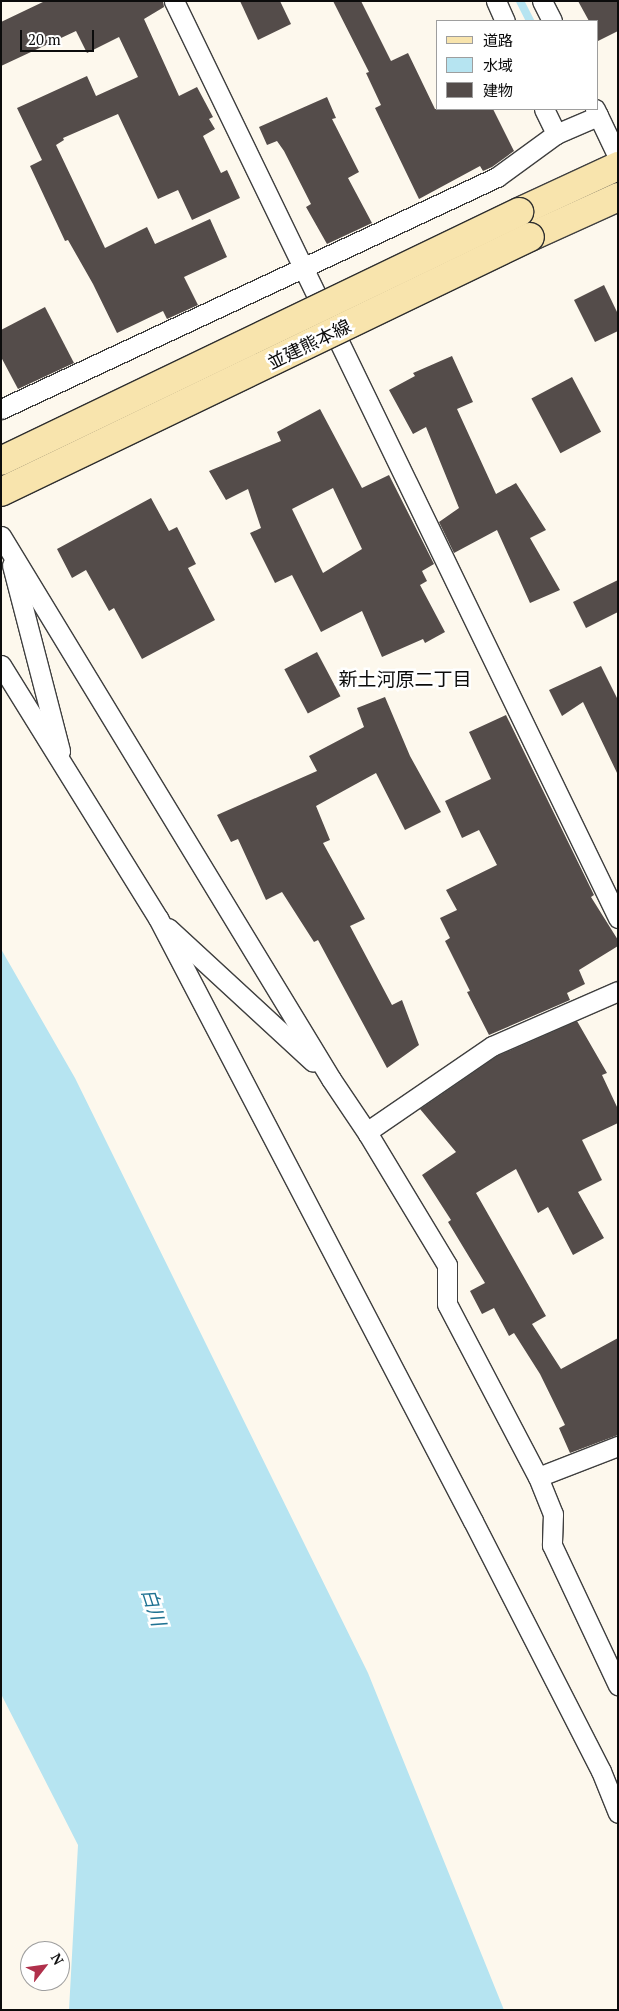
<!DOCTYPE html>
<meta charset="utf-8">
<style>
body{margin:0}
#map{position:relative;width:619px;height:2011px;overflow:hidden;background:#fdf8ed;font-family:"PT Serif","Noto Sans JP",serif}
div>[style]{position:absolute}
.water>*{inset:0;background:#b6e4f1}
.stream>*{height:8px;margin:-4px;padding:0 4px;transform-origin:4px;border-radius:4px;background:#b6e4f1}
.building>*{inset:0;background:#544c4a;transform-origin:0 0}
.roads{filter:drop-shadow(1px 0 #3f3f3f) drop-shadow(-1px 0 #3f3f3f) drop-shadow(0 1px #3f3f3f) drop-shadow(0 -1px #3f3f3f)}
.minor>*{height:19px;margin:-9.5px;padding:0 9.5px;transform-origin:9.5px;border-radius:9.5px;background:#fff}
.secondary>*{height:28px;margin:-14px;padding:0 14px;transform-origin:14px;border-radius:14px;background:#f8e4ad}
.bridges{filter:drop-shadow(1px 0 #2e2e2e) drop-shadow(-1px 0 #2e2e2e) drop-shadow(0 1px #2e2e2e) drop-shadow(0 -1px #2e2e2e)}
.secondary-bridge>*{height:28px;margin:-14px;padding:0 14px;transform-origin:14px;border-radius:14px;background:#f8e4ad}
span{translate:-50% -50%;white-space:nowrap;text-align:center;line-height:1.15;-webkit-text-stroke:5px #fff;paint-order:stroke}
.street-label{font-size:18px;color:#0c0c0c}
.neighbourhood-label{font-size:19px;color:#0c0c0c}
.water-label{font-size:19px;color:#207393;font-style:italic}
.frame{position:absolute;inset:0;border:2px solid #0c0c0c;pointer-events:none}
.legend{position:absolute;left:436px;top:20px;width:162px;height:90px;box-sizing:border-box;background:#fff;border:1px solid #9e9e9e;margin:0;padding:6px 9px;list-style:none;font-size:15px;color:#0c0c0c}
.legend li{display:flex;align-items:center;gap:10px;height:25px}
.legend b{width:25px;border:1px solid #9e9e9e}
.north{position:absolute;left:20px;top:1941px;width:50px;height:50px;box-sizing:border-box;background:#fff;border:1px solid #9e9e9e;border-radius:50%;rotate:60deg;font-size:14px;font-weight:700;line-height:20px;text-align:center;color:#0c0c0c}
.north::after{content:'';display:block;margin:auto;width:18px;height:22px;background:#b0304b;clip-path:polygon(50% 0,100% 100%,50% 72%,0 100%)}
.scale{position:absolute;left:20px;top:30px;width:74px;height:22px;box-sizing:border-box;border:2px solid #0c0c0c;border-top:0;padding-left:6px;font-size:15px;line-height:18px;white-space:nowrap;color:#0c0c0c;-webkit-text-stroke:4px #fff;paint-order:stroke}
</style>
<div id="map">
<div class="water">
<div style="clip-path:polygon(1px 949px,75px 1078px,368px 1673px,504px 2010px,69px 2010px,78px 1845px,1px 1694px)"></div>
</div>
<div class="stream">
<div style="left:520px;top:1px;width:22px;rotate:63deg"></div>
</div>
<div class="building">
<div style="clip-path:polygon(45px 1px,163px 1px,164px 7px,144px 19px,179px 96px,197px 87px,213px 117px,209px 119px,215px 129px,203px 136px,221px 173px,227px 170px,240px 198px,192px 220px,178px 190px,158px 199px,118px 114px,63px 138px,64px 140px,56px 145px,105px 248px,147px 227px,155px 244px,210px 219px,227px 257px,184px 277px,198px 305px,167px 319px,163px 311px,117px 333px,93px 284px,68px 240px,65px 241px,30px 166px,42px 160px,17px 108px,87px 76px,96px 96px,138px 77px,119px 37px,87px 53px,76px 31px,1px 66px,1px 22px)"></div>
<div style="clip-path:polygon(240px 1px,280px 1px,291px 24px,258px 40px)"></div>
<div style="clip-path:polygon(333px 1px,361px 1px,391px 61px,408px 53px,435px 109px,493px 109px,514px 151px,492px 167px,483px 171px,480px 166px,419px 199px,375px 108px,381px 105px,366px 73px,369px 72px)"></div>
<div style="clip-path:polygon(578px 1px,618px 1px,618px 31px,598px 41px,598px 21px,589px 21px)"></div>
<div style="clip-path:polygon(327px 97px,336px 118px,332px 119px,359px 172px,348px 178px,372px 223px,327px 244px,306px 207px,311px 204px,284px 151px,277px 141px,267px 145px,259px 127px)"></div>
<div style="clip-path:polygon(604px 285px,618px 314px,618px 331px,595px 342px,574px 300px)"></div>
<div style="clip-path:polygon(45px 307px,74px 363px,18px 389px,1px 357px,1px 330px)"></div>
<div style="clip-path:polygon(452px 356px,473px 402px,457px 409px,496px 494px,516px 483px,546px 530px,530px 538px,560px 590px,530px 603px,497px 530px,454px 553px,439px 522px,459px 508px,426px 427px,413px 434px,389px 390px,415px 376px,413px 373px)"></div>
<div style="left:572px;top:377px;width:62px;height:46px;rotate:62deg"></div>
<div style="clip-path:polygon(evenodd,320px 409px,362px 488px,389px 475px,434px 564px,422px 571px,427px 581px,420px 585px,445px 632px,425px 643px,423px 639px,382px 657px,362px 611px,321px 632px,292px 575px,275px 583px,250px 533px,261px 528px,248px 489px,226px 500px,209px 471px,281px 441px,277px 432px,320px 409px,333px 488px,362px 549px,323px 573px,292px 509px,333px 488px)"></div>
<div style="clip-path:polygon(151px 498px,169px 531px,177px 527px,196px 564px,188px 568px,215px 620px,142px 659px,114px 608px,109px 611px,86px 570px,72px 578px,57px 549px)"></div>
<div style="clip-path:polygon(618px 580px,618px 612px,586px 628px,573px 602px)"></div>
<div style="left:317px;top:652px;width:50px;height:37px;rotate:62deg"></div>
<div style="clip-path:polygon(601px 666px,618px 700px,618px 775px,583px 702px,562px 716px,549px 690px)"></div>
<div style="clip-path:polygon(385px 697px,410px 756px,441px 812px,405px 830px,376px 773px,316px 806px,330px 840px,323px 843px,365px 919px,350px 926px,392px 1005px,402px 1000px,419px 1045px,387px 1068px,318px 940px,314px 942px,282px 892px,266px 900px,238px 839px,231px 842px,217px 815px,317px 771px,309px 756px,364px 727px,357px 708px)"></div>
<div style="clip-path:polygon(506px 715px,594px 895px,591px 897px,618px 940px,618px 946px,579px 970px,585px 984px,567px 993px,570px 1000px,489px 1035px,467px 992px,470px 991px,445px 941px,450px 938px,440px 918px,457px 910px,446px 890px,497px 865px,479px 830px,462px 838px,445px 801px,491px 779px,469px 732px)"></div>
<div style="clip-path:polygon(577px 1021px,607px 1073px,602px 1075px,618px 1109px,618px 1123px,582px 1140px,602px 1180px,578px 1192px,604px 1238px,573px 1255px,548px 1207px,538px 1213px,516px 1169px,476px 1193px,546px 1316px,532px 1324px,561px 1369px,618px 1338px,618px 1435px,570px 1453px,559px 1428px,565px 1425px,540px 1374px,514px 1333px,509px 1336px,494px 1308px,482px 1314px,470px 1291px,485px 1283px,448px 1222px,451px 1220px,422px 1175px,456px 1152px,420px 1109px,497px 1056px)"></div>
</div>
<div class="roads">
<div class="minor">
<div style="left:174px;top:1px;width:1019px;rotate:64.16deg"></div>
<div style="left:496px;top:1px;width:22px;rotate:66deg"></div>
<div style="left:542px;top:1px;width:22px;rotate:63deg"></div>
<div style="left:544px;top:109px;width:28px;rotate:64deg"></div>
<div style="left:595px;top:109px;width:53px;rotate:64.4deg"></div>
<div style="left:1px;top:409px;width:548px;rotate:-25.07deg"></div>
<div style="left:497px;top:177px;width:73px;rotate:-36.1deg"></div>
<div style="left:556px;top:134px;width:46px;rotate:-23.2deg"></div>
<div style="left:1px;top:536px;width:635px;rotate:58.71deg"></div>
<div style="left:331px;top:1079px;width:66px;rotate:56.1deg"></div>
<div style="left:12px;top:565px;width:192px;rotate:75.5deg"></div>
<div style="left:1px;top:665px;width:298px;rotate:58.2deg"></div>
<div style="left:158px;top:918px;width:680px;rotate:62.42deg"></div>
<div style="left:473px;top:1521px;width:281px;rotate:62.9deg"></div>
<div style="left:601px;top:1771px;width:45px;rotate:68deg"></div>
<div style="left:168px;top:928px;width:197px;rotate:42.7deg"></div>
<div style="left:618px;top:991px;width:137px;rotate:156.4deg"></div>
<div style="left:492px;top:1046px;width:147px;rotate:145.6deg"></div>
<div style="left:371px;top:1129px;width:6px;rotate:121deg"></div>
<div style="left:368px;top:1134px;width:153px;rotate:58.9deg"></div>
<div style="left:447px;top:1265px;width:39px;rotate:90deg"></div>
<div style="left:447px;top:1304px;width:195px;rotate:62.3deg"></div>
<div style="left:538px;top:1477px;width:40px;rotate:68deg"></div>
<div style="left:553px;top:1514px;width:31px;rotate:92deg"></div>
<div style="left:552px;top:1545px;width:155px;rotate:64.8deg"></div>
<div style="left:538px;top:1477px;width:86px;rotate:-21.2deg"></div>
</div>
<div class="secondary">
<div style="left:519px;top:212px;width:109px;rotate:-24.9deg"></div>
<div style="left:530px;top:237px;width:97px;rotate:-24.4deg"></div>
</div>
</div>
<div class="bridges">
<div class="secondary-bridge">
<div style="left:1px;top:461px;width:575px;rotate:-25.67deg"></div>
<div style="left:1px;top:492px;width:587px;rotate:-25.74deg"></div>
</div>
</div>
<div class="street-label">
<span style="left:309px;top:344px;rotate:-26deg">並建熊本線</span>
</div>
<div class="neighbourhood-label">
<span style="left:405px;top:679px">新土河原二丁目</span>
</div>
<div class="water-label">
<span style="left:154px;top:1607px;rotate:72deg">白川</span>
</div>
<div class="frame"></div>
<ul class="legend">
<li><b style="height:6px;background:#f8e4ad"></b>道路</li>
<li><b style="height:14px;background:#b6e4f1"></b>水域</li>
<li><b style="height:14px;background:#544c4a"></b>建物</li>
</ul>
<div class="north">N</div>
<div class="scale">20 m</div>
</div>
